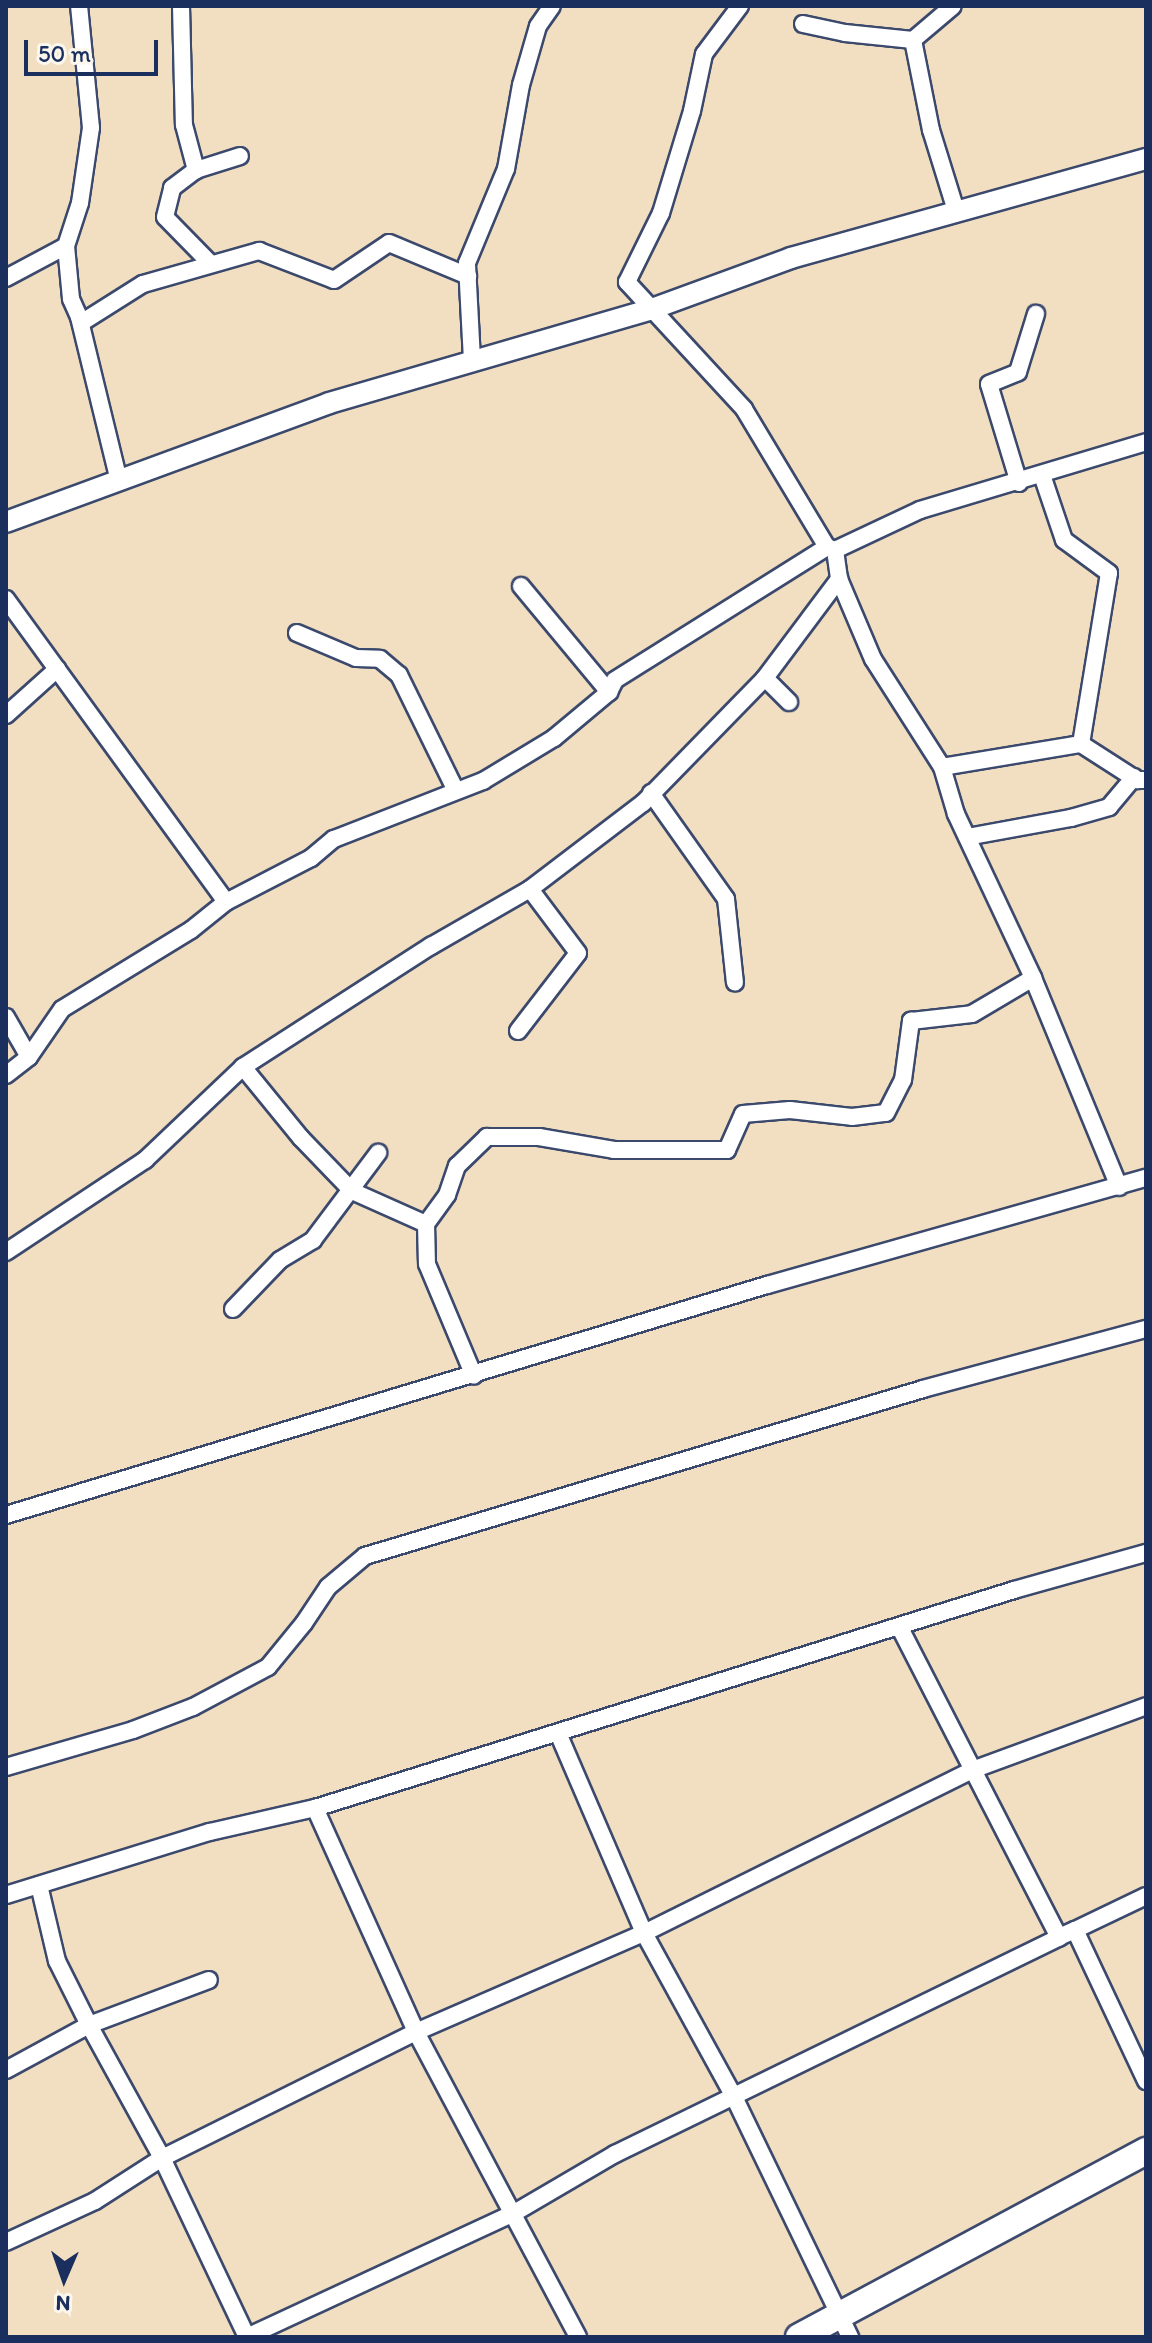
<!DOCTYPE html>
<style>
body{margin:0}
#map{position:relative;width:1152px;height:2343px;overflow:hidden;background:#f2dec0;font-family:Itim,sans-serif}
div>[style]{position:absolute}
.roads{filter:drop-shadow(2px 0 #3b496d) drop-shadow(-2px 0 #3b496d) drop-shadow(0 2px #3b496d) drop-shadow(0 -2px #3b496d)}
.minor>*{height:16px;margin:-8px;padding:0 8px;transform-origin:8px;border-radius:8px;background:#fff}
.tertiary>*{height:20px;margin:-10px;padding:0 10px;transform-origin:10px;border-radius:10px;background:#fff}
.primary>*{height:26px;margin:-13px;padding:0 13px;transform-origin:13px;border-radius:13px;background:#fff}
span{translate:-50% -50%;white-space:nowrap;text-align:center;line-height:1.15;-webkit-text-stroke:8px #fbf7ec;paint-order:stroke}
.frame{position:absolute;inset:0;border:8px solid #1b2f5e;pointer-events:none}
.north{position:absolute;left:24px;top:2239px;width:80px;height:80px;-webkit-text-stroke:6px #fbf7ec;paint-order:stroke;rotate:182deg;font-size:22px;font-weight:700;line-height:32px;text-align:center;color:#1b2f5e}
.north::after{content:'';display:block;margin:auto;width:28px;height:36px;background:#1b2f5e;clip-path:polygon(50% 0,100% 100%,50% 72%,0 100%)}
.scale{position:absolute;left:24px;top:40px;width:134px;height:36px;box-sizing:border-box;border:4px solid #1b2f5e;border-top:0;padding-left:10px;font-size:24px;line-height:28px;white-space:nowrap;color:#1b2f5e;-webkit-text-stroke:6px #fbf7ec;paint-order:stroke}
</style>
<div id="map">
<div class="roads">
<div class="minor">
<div style="left:181px;top:6px;width:119px;rotate:88.6deg"></div>
<div style="left:184px;top:125px;width:47px;rotate:75.1deg"></div>
<div style="left:740px;top:6px;width:60px;rotate:126.9deg"></div>
<div style="left:704px;top:54px;width:58px;rotate:101.9deg"></div>
<div style="left:692px;top:111px;width:107px;rotate:106.9deg"></div>
<div style="left:661px;top:213px;width:77px;rotate:116.2deg"></div>
<div style="left:627px;top:282px;width:173px;rotate:47.3deg"></div>
<div style="left:744px;top:409px;width:161px;rotate:59deg"></div>
<div style="left:827px;top:547px;width:9px;rotate:21deg"></div>
<div style="left:835px;top:550px;width:94px;rotate:-25.2deg"></div>
<div style="left:920px;top:510px;width:236px;rotate:-16.7deg"></div>
<div style="left:803px;top:24px;width:43px;rotate:12.1deg"></div>
<div style="left:845px;top:33px;width:68px;rotate:5.9deg"></div>
<div style="left:913px;top:40px;width:92px;rotate:78.7deg"></div>
<div style="left:931px;top:130px;width:85px;rotate:72.8deg"></div>
<div style="left:913px;top:40px;width:52px;rotate:-40.4deg"></div>
<div style="left:66px;top:246px;width:53px;rotate:84.6deg"></div>
<div style="left:71px;top:299px;width:20px;rotate:66deg"></div>
<div style="left:79px;top:317px;width:169px;rotate:76.3deg"></div>
<div style="left:210px;top:263px;width:64px;rotate:-134.4deg"></div>
<div style="left:165px;top:217px;width:30px;rotate:-76deg"></div>
<div style="left:172px;top:188px;width:30px;rotate:-37deg"></div>
<div style="left:196px;top:170px;width:46px;rotate:-17.7deg"></div>
<div style="left:6px;top:278px;width:68px;rotate:-28.1deg"></div>
<div style="left:66px;top:246px;width:45px;rotate:-72deg"></div>
<div style="left:80px;top:203px;width:76px;rotate:-81.7deg"></div>
<div style="left:91px;top:128px;width:123px;rotate:-95.6deg"></div>
<div style="left:81px;top:323px;width:73px;rotate:-32.2deg"></div>
<div style="left:143px;top:284px;width:121px;rotate:-15.9deg"></div>
<div style="left:259px;top:251px;width:80px;rotate:21.1deg"></div>
<div style="left:334px;top:280px;width:66px;rotate:-33.9deg"></div>
<div style="left:389px;top:243px;width:86px;rotate:22.7deg"></div>
<div style="left:472px;top:360px;width:97px;rotate:-93deg"></div>
<div style="left:467px;top:263px;width:102px;rotate:-67.5deg"></div>
<div style="left:506px;top:169px;width:85px;rotate:-79.9deg"></div>
<div style="left:521px;top:85px;width:61px;rotate:-73.9deg"></div>
<div style="left:538px;top:26px;width:24px;rotate:-55deg"></div>
<div style="left:1019px;top:483px;width:103px;rotate:-106.9deg"></div>
<div style="left:989px;top:384px;width:31px;rotate:-22deg"></div>
<div style="left:1018px;top:372px;width:61px;rotate:-72.8deg"></div>
<div style="left:835px;top:550px;width:29px;rotate:82deg"></div>
<div style="left:839px;top:579px;width:87px;rotate:67deg"></div>
<div style="left:873px;top:659px;width:128px;rotate:57.4deg"></div>
<div style="left:942px;top:767px;width:49px;rotate:73.4deg"></div>
<div style="left:956px;top:814px;width:181px;rotate:64.8deg"></div>
<div style="left:1033px;top:978px;width:226px;rotate:67.6deg"></div>
<div style="left:521px;top:586px;width:138px;rotate:50.3deg"></div>
<div style="left:6px;top:599px;width:374px;rotate:54deg"></div>
<div style="left:297px;top:633px;width:64px;rotate:23deg"></div>
<div style="left:356px;top:658px;width:24px;rotate:2deg"></div>
<div style="left:380px;top:659px;width:25px;rotate:40deg"></div>
<div style="left:399px;top:675px;width:129px;rotate:63.8deg"></div>
<div style="left:765px;top:678px;width:34px;rotate:45deg"></div>
<div style="left:6px;top:715px;width:69px;rotate:-42deg"></div>
<div style="left:1081px;top:744px;width:67px;rotate:32.7deg"></div>
<div style="left:1137px;top:780px;width:9px"></div>
<div style="left:942px;top:767px;width:141px;rotate:-9.4deg"></div>
<div style="left:1081px;top:744px;width:173px;rotate:-80.7deg"></div>
<div style="left:1109px;top:573px;width:56px;rotate:-143.7deg"></div>
<div style="left:1064px;top:540px;width:69px;rotate:-108.7deg"></div>
<div style="left:651px;top:793px;width:130px;rotate:54.7deg"></div>
<div style="left:726px;top:899px;width:84px;rotate:83.9deg"></div>
<div style="left:967px;top:837px;width:106px;rotate:-10.4deg"></div>
<div style="left:1071px;top:818px;width:40px;rotate:-16deg"></div>
<div style="left:1109px;top:807px;width:39px;rotate:-50deg"></div>
<div style="left:6px;top:1017px;width:46px;rotate:60.1deg"></div>
<div style="left:518px;top:1031px;width:98px;rotate:-52.4deg"></div>
<div style="left:578px;top:953px;width:80px;rotate:-126.9deg"></div>
<div style="left:243px;top:1067px;width:92px;rotate:50.8deg"></div>
<div style="left:301px;top:1138px;width:74px;rotate:46.1deg"></div>
<div style="left:352px;top:1191px;width:81px;rotate:24deg"></div>
<div style="left:426px;top:1224px;width:40px;rotate:88.6deg"></div>
<div style="left:427px;top:1264px;width:121px;rotate:67.2deg"></div>
<div style="left:6px;top:1075px;width:29px;rotate:-38deg"></div>
<div style="left:29px;top:1057px;width:58px;rotate:-55.5deg"></div>
<div style="left:62px;top:1009px;width:151px;rotate:-31.5deg"></div>
<div style="left:191px;top:930px;width:45px;rotate:-38.7deg"></div>
<div style="left:226px;top:902px;width:96px;rotate:-27.4deg"></div>
<div style="left:311px;top:858px;width:30px;rotate:-40deg"></div>
<div style="left:334px;top:839px;width:160px;rotate:-21.3deg"></div>
<div style="left:483px;top:781px;width:83px;rotate:-31.2deg"></div>
<div style="left:554px;top:738px;width:72px;rotate:-39.9deg"></div>
<div style="left:609px;top:692px;width:13px;rotate:-63deg"></div>
<div style="left:615px;top:680px;width:250px;rotate:-32.1deg"></div>
<div style="left:426px;top:1224px;width:36px;rotate:-54deg"></div>
<div style="left:447px;top:1195px;width:31px;rotate:-71deg"></div>
<div style="left:457px;top:1166px;width:42px;rotate:-44deg"></div>
<div style="left:487px;top:1137px;width:52px"></div>
<div style="left:539px;top:1137px;width:76px;rotate:9.8deg"></div>
<div style="left:614px;top:1150px;width:113px"></div>
<div style="left:727px;top:1150px;width:39px;rotate:-66deg"></div>
<div style="left:743px;top:1114px;width:47px;rotate:-4.9deg"></div>
<div style="left:790px;top:1110px;width:62px;rotate:6.4deg"></div>
<div style="left:852px;top:1117px;width:34px;rotate:-7deg"></div>
<div style="left:886px;top:1113px;width:37px;rotate:-63deg"></div>
<div style="left:903px;top:1080px;width:60px;rotate:-82.3deg"></div>
<div style="left:911px;top:1021px;width:61px;rotate:-6.5deg"></div>
<div style="left:972px;top:1014px;width:71px;rotate:-30.5deg"></div>
<div style="left:6px;top:1252px;width:167px;rotate:-33.5deg"></div>
<div style="left:145px;top:1160px;width:135px;rotate:-43.5deg"></div>
<div style="left:243px;top:1067px;width:224px;rotate:-32.8deg"></div>
<div style="left:431px;top:946px;width:114px;rotate:-29.9deg"></div>
<div style="left:530px;top:889px;width:142px;rotate:-37.3deg"></div>
<div style="left:643px;top:803px;width:175px;rotate:-45.7deg"></div>
<div style="left:765px;top:678px;width:124px;rotate:-53.2deg"></div>
<div style="left:233px;top:1309px;width:68px;rotate:-46.2deg"></div>
<div style="left:280px;top:1260px;width:39px;rotate:-31deg"></div>
<div style="left:313px;top:1240px;width:109px;rotate:-53.2deg"></div>
<div style="left:6px;top:1515px;width:795px;rotate:-16.82deg"></div>
<div style="left:767px;top:1285px;width:394px;rotate:-15.8deg"></div>
<div style="left:900px;top:1628px;width:348px;rotate:62.8deg"></div>
<div style="left:1059px;top:1937px;width:17px;rotate:-24deg"></div>
<div style="left:558px;top:1733px;width:218px;rotate:66.7deg"></div>
<div style="left:644px;top:1933px;width:187px;rotate:61.2deg"></div>
<div style="left:734px;top:2097px;width:267px;rotate:64.2deg"></div>
<div style="left:6px;top:1767px;width:132px;rotate:-16.2deg"></div>
<div style="left:133px;top:1730px;width:64px;rotate:-21deg"></div>
<div style="left:193px;top:1707px;width:85px;rotate:-28.1deg"></div>
<div style="left:268px;top:1667px;width:57px;rotate:-50.7deg"></div>
<div style="left:304px;top:1623px;width:43px;rotate:-56.3deg"></div>
<div style="left:328px;top:1587px;width:48px;rotate:-40deg"></div>
<div style="left:365px;top:1556px;width:582px;rotate:-16.66deg"></div>
<div style="left:923px;top:1389px;width:231px;rotate:-15.1deg"></div>
<div style="left:315px;top:1808px;width:246px;rotate:65.7deg"></div>
<div style="left:416px;top:2032px;width:345px;rotate:62deg"></div>
<div style="left:39px;top:1885px;width:78px;rotate:76.7deg"></div>
<div style="left:57px;top:1961px;width:72px;rotate:63.4deg"></div>
<div style="left:89px;top:2025px;width:128px;rotate:-20.6deg"></div>
<div style="left:6px;top:1895px;width:214px;rotate:-17.2deg"></div>
<div style="left:210px;top:1832px;width:108px;rotate:-12.9deg"></div>
<div style="left:315px;top:1808px;width:732px;rotate:-17.32deg"></div>
<div style="left:1014px;top:1590px;width:137px;rotate:-15.7deg"></div>
<div style="left:1146px;top:1896px;width:79px;rotate:154.4deg"></div>
<div style="left:1075px;top:1930px;width:167px;rotate:64.8deg"></div>
<div style="left:6px;top:2070px;width:94px;rotate:-28.5deg"></div>
<div style="left:89px;top:2025px;width:152px;rotate:61.2deg"></div>
<div style="left:162px;top:2158px;width:198px;rotate:64.6deg"></div>
<div style="left:6px;top:2242px;width:98px;rotate:-24.7deg"></div>
<div style="left:95px;top:2201px;width:80px;rotate:-32.7deg"></div>
<div style="left:162px;top:2158px;width:284px;rotate:-26.4deg"></div>
<div style="left:416px;top:2032px;width:249px;rotate:-23.5deg"></div>
<div style="left:644px;top:1933px;width:369px;rotate:-26.4deg"></div>
<div style="left:975px;top:1769px;width:182px;rotate:-20.2deg"></div>
<div style="left:247px;top:2337px;width:294px;rotate:-24.9deg"></div>
<div style="left:514px;top:2213px;width:117px;rotate:-30.3deg"></div>
<div style="left:615px;top:2154px;width:494px;rotate:-26deg"></div>
</div>
<div class="tertiary">
<div style="left:6px;top:522px;width:344px;rotate:-20.2deg"></div>
<div style="left:329px;top:403px;width:336px;rotate:-16.2deg"></div>
<div style="left:652px;top:309px;width:148px;rotate:-20.1deg"></div>
<div style="left:791px;top:258px;width:369px;rotate:-15.6deg"></div>
</div>
<div class="primary">
<div style="left:799px;top:2337px;width:394px;rotate:-28.2deg"></div>
</div>
</div>
<div class="frame"></div>
<div class="north">N</div>
<div class="scale">50 m</div>
</div>
